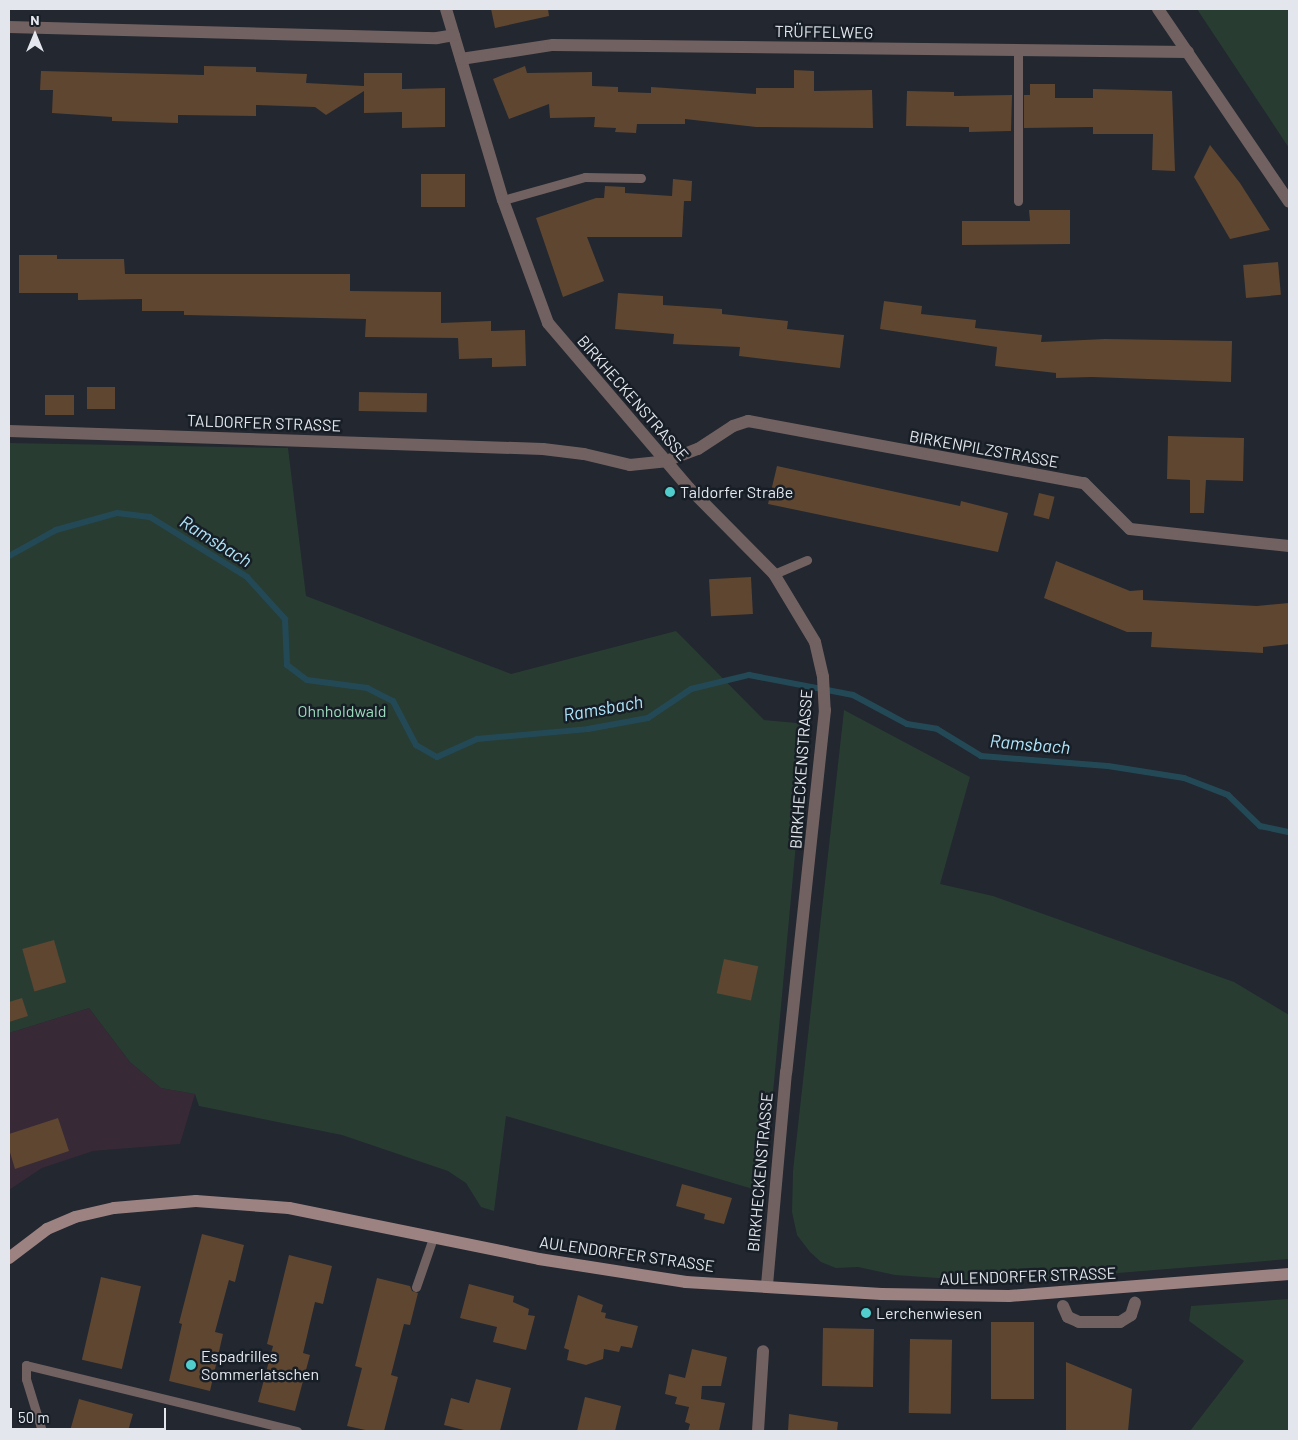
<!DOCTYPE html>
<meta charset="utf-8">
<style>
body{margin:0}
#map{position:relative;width:1298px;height:1440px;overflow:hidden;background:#222730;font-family:Barlow,sans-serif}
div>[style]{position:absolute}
.industrial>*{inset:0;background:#372935}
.green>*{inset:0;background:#283c32}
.stream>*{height:6px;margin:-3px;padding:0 3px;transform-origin:3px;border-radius:3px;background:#244956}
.building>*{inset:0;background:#5f4631;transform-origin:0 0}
.lane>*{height:9px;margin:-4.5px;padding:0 4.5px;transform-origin:4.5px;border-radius:4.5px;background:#726161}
.street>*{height:12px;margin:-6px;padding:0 6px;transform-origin:6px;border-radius:6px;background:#726161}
.secondary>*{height:12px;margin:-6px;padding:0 6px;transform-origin:6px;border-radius:6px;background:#9d8282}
.dots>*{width:14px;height:14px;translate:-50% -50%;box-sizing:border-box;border:2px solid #181e26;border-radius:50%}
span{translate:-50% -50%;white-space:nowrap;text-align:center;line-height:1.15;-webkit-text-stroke:5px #181e26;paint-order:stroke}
.street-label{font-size:16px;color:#e3e7ed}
.poi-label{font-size:16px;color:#e3e7ed}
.left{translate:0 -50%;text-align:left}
.park-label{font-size:16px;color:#9ddcbd}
.water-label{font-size:18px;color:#b0e6fb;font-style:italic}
.frame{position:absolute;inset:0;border:10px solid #e3e7ed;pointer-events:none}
.north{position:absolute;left:10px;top:10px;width:50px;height:50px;-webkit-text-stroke:4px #181e26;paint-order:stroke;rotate:0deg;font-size:14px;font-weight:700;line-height:20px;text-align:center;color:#e3e7ed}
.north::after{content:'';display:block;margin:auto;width:18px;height:22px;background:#e3e7ed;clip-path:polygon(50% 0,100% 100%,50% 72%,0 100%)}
.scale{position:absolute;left:10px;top:1408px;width:156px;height:22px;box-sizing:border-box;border:2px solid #e3e7ed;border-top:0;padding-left:6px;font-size:15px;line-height:18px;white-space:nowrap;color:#e3e7ed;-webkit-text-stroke:4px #181e26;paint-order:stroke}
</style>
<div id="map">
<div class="industrial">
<div style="clip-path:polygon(89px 1008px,130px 1062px,161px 1088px,195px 1094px,180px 1144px,93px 1151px,42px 1168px,9px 1190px,9px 1033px)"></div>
</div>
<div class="green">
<div style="clip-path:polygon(1197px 9px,1289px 9px,1289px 148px)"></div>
<div style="clip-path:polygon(9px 443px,288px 448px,306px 596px,511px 674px,676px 631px,764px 720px,807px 724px,767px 1158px,753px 1189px,506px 1116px,494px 1211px,481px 1207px,466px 1183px,448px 1171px,342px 1135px,199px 1106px,195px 1094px,161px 1088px,130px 1062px,89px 1008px,9px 1033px)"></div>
<div style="clip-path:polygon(844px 710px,970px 777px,940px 884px,993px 896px,1234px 982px,1289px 1015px,1289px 1259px,1033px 1280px,966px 1280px,895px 1275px,858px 1267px,836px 1268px,821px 1262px,810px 1252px,797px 1235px,792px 1212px,793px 1171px)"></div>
<div style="clip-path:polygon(1289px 1299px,1289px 1431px,1190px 1431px,1244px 1361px,1189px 1321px,1191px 1306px)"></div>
</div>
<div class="stream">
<div style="left:9px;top:556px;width:54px;rotate:-29deg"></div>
<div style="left:56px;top:530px;width:63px;rotate:-15.6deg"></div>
<div style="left:117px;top:513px;width:33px;rotate:7deg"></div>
<div style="left:150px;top:517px;width:114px;rotate:31.7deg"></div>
<div style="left:247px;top:577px;width:57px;rotate:47.9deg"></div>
<div style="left:285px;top:619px;width:46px;rotate:87.5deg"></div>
<div style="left:287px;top:665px;width:25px;rotate:37deg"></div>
<div style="left:307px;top:680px;width:61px;rotate:7.6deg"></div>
<div style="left:367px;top:688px;width:29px;rotate:27deg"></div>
<div style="left:393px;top:701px;width:50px;rotate:62.4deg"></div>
<div style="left:416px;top:745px;width:24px;rotate:30deg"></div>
<div style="left:437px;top:757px;width:44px;rotate:-24.2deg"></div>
<div style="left:477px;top:739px;width:111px;rotate:-5.1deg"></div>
<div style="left:588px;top:729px;width:61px;rotate:-10.4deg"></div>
<div style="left:648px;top:718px;width:52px;rotate:-34deg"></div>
<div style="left:691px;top:689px;width:60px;rotate:-13.6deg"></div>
<div style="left:749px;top:675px;width:106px;rotate:10.9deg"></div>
<div style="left:853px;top:695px;width:61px;rotate:28.2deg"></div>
<div style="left:907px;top:724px;width:30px;rotate:9deg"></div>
<div style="left:937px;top:729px;width:52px;rotate:31.5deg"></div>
<div style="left:981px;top:756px;width:127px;rotate:4.5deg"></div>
<div style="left:1108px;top:766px;width:77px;rotate:9deg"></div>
<div style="left:1184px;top:778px;width:47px;rotate:21.1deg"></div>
<div style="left:1228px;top:795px;width:45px;rotate:44.1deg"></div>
<div style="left:1260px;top:826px;width:30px;rotate:12deg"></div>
</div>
<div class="building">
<div style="clip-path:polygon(491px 9px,548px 9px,549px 16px,495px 28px)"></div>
<div style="clip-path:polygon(204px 66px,256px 67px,256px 72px,307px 74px,306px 83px,364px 86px,364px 73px,402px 73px,402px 89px,445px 88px,445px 127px,402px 128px,402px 112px,364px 113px,364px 91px,326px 115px,315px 107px,256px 105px,256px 116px,178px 115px,178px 123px,112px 121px,112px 117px,52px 113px,53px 90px,40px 90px,41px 71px,204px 75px)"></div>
<div style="clip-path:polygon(525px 66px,527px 73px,592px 72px,592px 86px,618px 87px,618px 92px,651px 93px,651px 87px,756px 94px,756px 88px,794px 88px,794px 70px,814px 71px,814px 91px,872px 90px,873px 128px,756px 127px,685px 119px,685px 124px,637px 124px,636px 133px,615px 132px,616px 128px,594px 127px,595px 117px,550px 118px,549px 104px,509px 119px,493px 79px)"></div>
<div style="clip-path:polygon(1030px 84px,1055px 84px,1055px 98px,1093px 98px,1093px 89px,1172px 91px,1175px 171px,1152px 170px,1153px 134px,1093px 134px,1093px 127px,1024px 128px,1024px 95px,1030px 95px)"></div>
<div style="clip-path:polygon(907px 91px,954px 92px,954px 96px,1012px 95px,1011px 131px,969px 132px,969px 127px,906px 126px)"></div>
<div style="clip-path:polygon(1210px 145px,1240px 183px,1270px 230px,1230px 239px,1194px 177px)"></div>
<div style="left:421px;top:174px;width:44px;height:33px"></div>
<div style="clip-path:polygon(673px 179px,692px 181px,691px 201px,684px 201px,682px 237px,587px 237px,604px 281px,563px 297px,536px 218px,596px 198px,604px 198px,605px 186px,625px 187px,625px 193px,672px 196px)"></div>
<div style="clip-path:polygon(1029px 210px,1070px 210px,1070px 244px,962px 245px,962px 221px,1030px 221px)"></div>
<div style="clip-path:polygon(19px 255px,57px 255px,57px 259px,124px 259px,125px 274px,350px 274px,350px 291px,441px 292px,441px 323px,491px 321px,491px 331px,525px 330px,526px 366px,492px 367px,492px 358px,459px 359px,458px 338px,365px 337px,366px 319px,184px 315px,184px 311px,142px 311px,142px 299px,78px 300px,78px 293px,19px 293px)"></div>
<div style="left:1278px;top:262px;width:33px;height:35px;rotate:85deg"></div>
<div style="clip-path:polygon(618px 293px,663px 296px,663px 305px,722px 309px,722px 314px,788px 321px,787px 329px,844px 335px,840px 368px,739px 356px,740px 347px,673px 344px,674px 334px,615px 329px)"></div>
<div style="clip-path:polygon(884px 301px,922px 306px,921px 314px,976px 320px,975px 328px,1042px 335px,1041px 342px,1105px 339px,1232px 341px,1231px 382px,1092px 377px,1056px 378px,1056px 373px,995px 366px,997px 347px,880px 329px)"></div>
<div style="left:87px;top:387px;width:28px;height:22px"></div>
<div style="left:359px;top:392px;width:68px;height:19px;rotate:1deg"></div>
<div style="left:45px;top:395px;width:29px;height:20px"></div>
<div style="clip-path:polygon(1168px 436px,1244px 438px,1243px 481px,1206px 480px,1204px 513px,1190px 513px,1190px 480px,1167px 479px)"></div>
<div style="clip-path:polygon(777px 466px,960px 506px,961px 501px,1008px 513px,998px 552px,768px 504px)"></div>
<div style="left:1039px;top:493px;width:16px;height:23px;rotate:14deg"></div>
<div style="clip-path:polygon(1056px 561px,1130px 591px,1143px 590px,1143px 600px,1257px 606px,1289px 603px,1289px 644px,1263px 647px,1263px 653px,1151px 647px,1152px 632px,1127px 632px,1044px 598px)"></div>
<div style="left:751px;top:577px;width:37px;height:42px;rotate:87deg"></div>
<div style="left:54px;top:940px;width:44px;height:33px;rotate:74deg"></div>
<div style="left:724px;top:959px;width:35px;height:35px;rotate:12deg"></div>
<div style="clip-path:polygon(22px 998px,28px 1016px,9px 1022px,9px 1002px)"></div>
<div style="clip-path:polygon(58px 1118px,69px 1151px,15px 1169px,9px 1149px,9px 1134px)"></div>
<div style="clip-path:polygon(682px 1184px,732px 1198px,724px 1224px,704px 1219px,705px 1214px,676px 1206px)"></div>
<div style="clip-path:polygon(202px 1234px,244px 1245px,235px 1282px,229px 1280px,215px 1332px,223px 1334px,210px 1391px,169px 1381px,182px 1324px,179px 1323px)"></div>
<div style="clip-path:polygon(289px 1255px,332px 1266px,323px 1304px,315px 1302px,303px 1353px,310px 1355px,295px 1411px,258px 1402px,273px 1346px,267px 1344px)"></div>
<div style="left:101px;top:1277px;width:41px;height:85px;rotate:13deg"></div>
<div style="clip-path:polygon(377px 1278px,410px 1286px,412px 1291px,418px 1293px,410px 1325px,404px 1324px,391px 1375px,398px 1377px,384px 1431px,370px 1431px,347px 1426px,362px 1368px,355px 1366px)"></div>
<div style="clip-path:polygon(469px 1284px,514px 1296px,513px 1302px,529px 1309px,528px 1315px,535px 1316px,526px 1350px,493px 1342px,497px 1327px,460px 1318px)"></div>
<div style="clip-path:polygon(578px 1295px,603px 1305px,601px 1312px,606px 1313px,605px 1318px,638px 1326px,632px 1348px,621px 1346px,619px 1352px,604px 1349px,603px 1359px,586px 1365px,567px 1360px,569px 1350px,564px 1348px)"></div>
<div style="left:991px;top:1322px;width:43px;height:77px"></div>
<div style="left:823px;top:1328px;width:51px;height:58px;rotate:1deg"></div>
<div style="left:910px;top:1339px;width:42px;height:74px;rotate:1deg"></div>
<div style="clip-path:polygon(692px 1349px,727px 1357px,721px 1386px,702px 1386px,701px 1399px,725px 1403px,719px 1431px,688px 1431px,690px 1424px,685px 1422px,689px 1407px,675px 1404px,677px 1397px,665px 1394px,669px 1374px,685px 1378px)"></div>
<div style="clip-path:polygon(1066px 1362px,1132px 1389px,1128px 1431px,1066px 1431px)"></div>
<div style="clip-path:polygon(476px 1379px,511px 1388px,500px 1431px,468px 1431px,444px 1425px,451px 1398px,469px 1403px)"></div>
<div style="clip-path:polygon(585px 1397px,621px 1406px,615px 1431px,577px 1431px)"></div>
<div style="clip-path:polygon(79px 1399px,133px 1414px,128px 1431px,70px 1431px)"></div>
<div style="clip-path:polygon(789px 1414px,838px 1422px,837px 1431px,788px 1431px)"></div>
</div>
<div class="lane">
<div style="left:503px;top:200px;width:85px;rotate:-15.7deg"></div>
<div style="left:585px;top:177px;width:56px;rotate:1deg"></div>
<div style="left:1018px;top:201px;width:151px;rotate:-90deg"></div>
<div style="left:774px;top:574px;width:36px;rotate:-23deg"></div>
<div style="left:416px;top:1287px;width:52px;rotate:-70.9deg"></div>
<div style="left:42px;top:1431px;width:54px;rotate:-107.1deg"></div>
<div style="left:26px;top:1379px;width:14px;rotate:-90deg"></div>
<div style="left:26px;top:1365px;width:279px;rotate:13.7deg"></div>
</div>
<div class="street">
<div style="left:446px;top:9px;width:199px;rotate:73.4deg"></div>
<div style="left:503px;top:200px;width:131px;rotate:69.9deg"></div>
<div style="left:548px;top:323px;width:217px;rotate:49.5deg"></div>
<div style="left:689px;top:488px;width:121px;rotate:45.3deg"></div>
<div style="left:774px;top:574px;width:79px;rotate:58.9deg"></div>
<div style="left:815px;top:642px;width:36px;rotate:77deg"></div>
<div style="left:823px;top:677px;width:33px;rotate:87deg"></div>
<div style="left:825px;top:710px;width:364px;rotate:96.1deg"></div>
<div style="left:786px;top:1072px;width:215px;rotate:95.1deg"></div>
<div style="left:1158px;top:9px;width:233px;rotate:55.8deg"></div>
<div style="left:9px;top:27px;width:428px;rotate:1.5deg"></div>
<div style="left:437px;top:38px;width:17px;rotate:-10deg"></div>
<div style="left:461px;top:59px;width:93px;rotate:-8.7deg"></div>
<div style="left:553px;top:45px;width:635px;rotate:0.63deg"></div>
<div style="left:9px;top:431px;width:534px;rotate:1.93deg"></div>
<div style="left:543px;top:449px;width:41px;rotate:7deg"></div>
<div style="left:584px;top:454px;width:47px;rotate:13.4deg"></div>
<div style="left:630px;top:465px;width:36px;rotate:-6deg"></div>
<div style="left:666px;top:461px;width:34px;rotate:-21deg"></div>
<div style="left:698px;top:449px;width:42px;rotate:-33.3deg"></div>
<div style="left:733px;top:426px;width:16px;rotate:-18deg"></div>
<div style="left:748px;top:421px;width:342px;rotate:10.5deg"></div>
<div style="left:1084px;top:483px;width:65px;rotate:45deg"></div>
<div style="left:1130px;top:529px;width:160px;rotate:6.1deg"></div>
<div style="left:1063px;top:1306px;width:12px;rotate:66deg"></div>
<div style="left:1068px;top:1317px;width:12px;rotate:24deg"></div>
<div style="left:1079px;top:1322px;width:41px"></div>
<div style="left:1120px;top:1322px;width:13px;rotate:-32deg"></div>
<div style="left:1131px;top:1315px;width:13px;rotate:-72deg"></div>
<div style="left:758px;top:1431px;width:80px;rotate:-86.4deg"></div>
</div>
<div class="secondary">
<div style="left:9px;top:1258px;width:48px;rotate:-37.3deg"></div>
<div style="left:47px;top:1229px;width:30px;rotate:-23deg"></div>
<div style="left:75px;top:1217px;width:40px;rotate:-13deg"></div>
<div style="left:114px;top:1208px;width:82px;rotate:-4.9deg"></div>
<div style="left:196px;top:1201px;width:93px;rotate:4.3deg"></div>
<div style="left:289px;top:1208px;width:255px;rotate:11.5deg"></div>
<div style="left:539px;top:1259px;width:149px;rotate:8.9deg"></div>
<div style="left:686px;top:1282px;width:196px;rotate:3.5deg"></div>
<div style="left:882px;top:1294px;width:127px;rotate:0.9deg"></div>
<div style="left:1009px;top:1296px;width:281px;rotate:-4.5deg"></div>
</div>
<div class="dots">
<div style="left:670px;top:492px;background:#52cdcd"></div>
<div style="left:866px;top:1313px;background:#52cdcd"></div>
<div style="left:191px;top:1365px;background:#52cdcd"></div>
</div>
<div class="street-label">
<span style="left:824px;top:32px;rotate:1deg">TRÜFFELWEG</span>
<span style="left:633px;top:398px;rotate:49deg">BIRKHECKENSTRASSE</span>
<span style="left:264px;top:423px;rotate:2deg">TALDORFER STRASSE</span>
<span style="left:984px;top:449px;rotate:10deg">BIRKENPILZSTRASSE</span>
<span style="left:801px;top:769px;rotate:-86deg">BIRKHECKENSTRASSE</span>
<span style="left:760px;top:1172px;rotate:-85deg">BIRKHECKENSTRASSE</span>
<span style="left:627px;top:1254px;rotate:8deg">AULENDORFER STRASSE</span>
<span style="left:1028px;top:1276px;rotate:-2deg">AULENDORFER STRASSE</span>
</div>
<div class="poi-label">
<span class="left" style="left:680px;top:492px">Taldorfer Straße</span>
<span class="left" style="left:876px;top:1313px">Lerchenwiesen</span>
<span class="left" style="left:201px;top:1365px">Espadrilles<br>Sommerlatschen</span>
</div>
<div class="park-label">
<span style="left:342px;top:711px">Ohnholdwald</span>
</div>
<div class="water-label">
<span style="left:216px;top:541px;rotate:32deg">Ramsbach</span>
<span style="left:603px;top:708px;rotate:-10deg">Ramsbach</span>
<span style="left:1030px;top:744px;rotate:5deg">Ramsbach</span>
</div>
<div class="frame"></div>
<div class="north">N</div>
<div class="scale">50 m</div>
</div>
